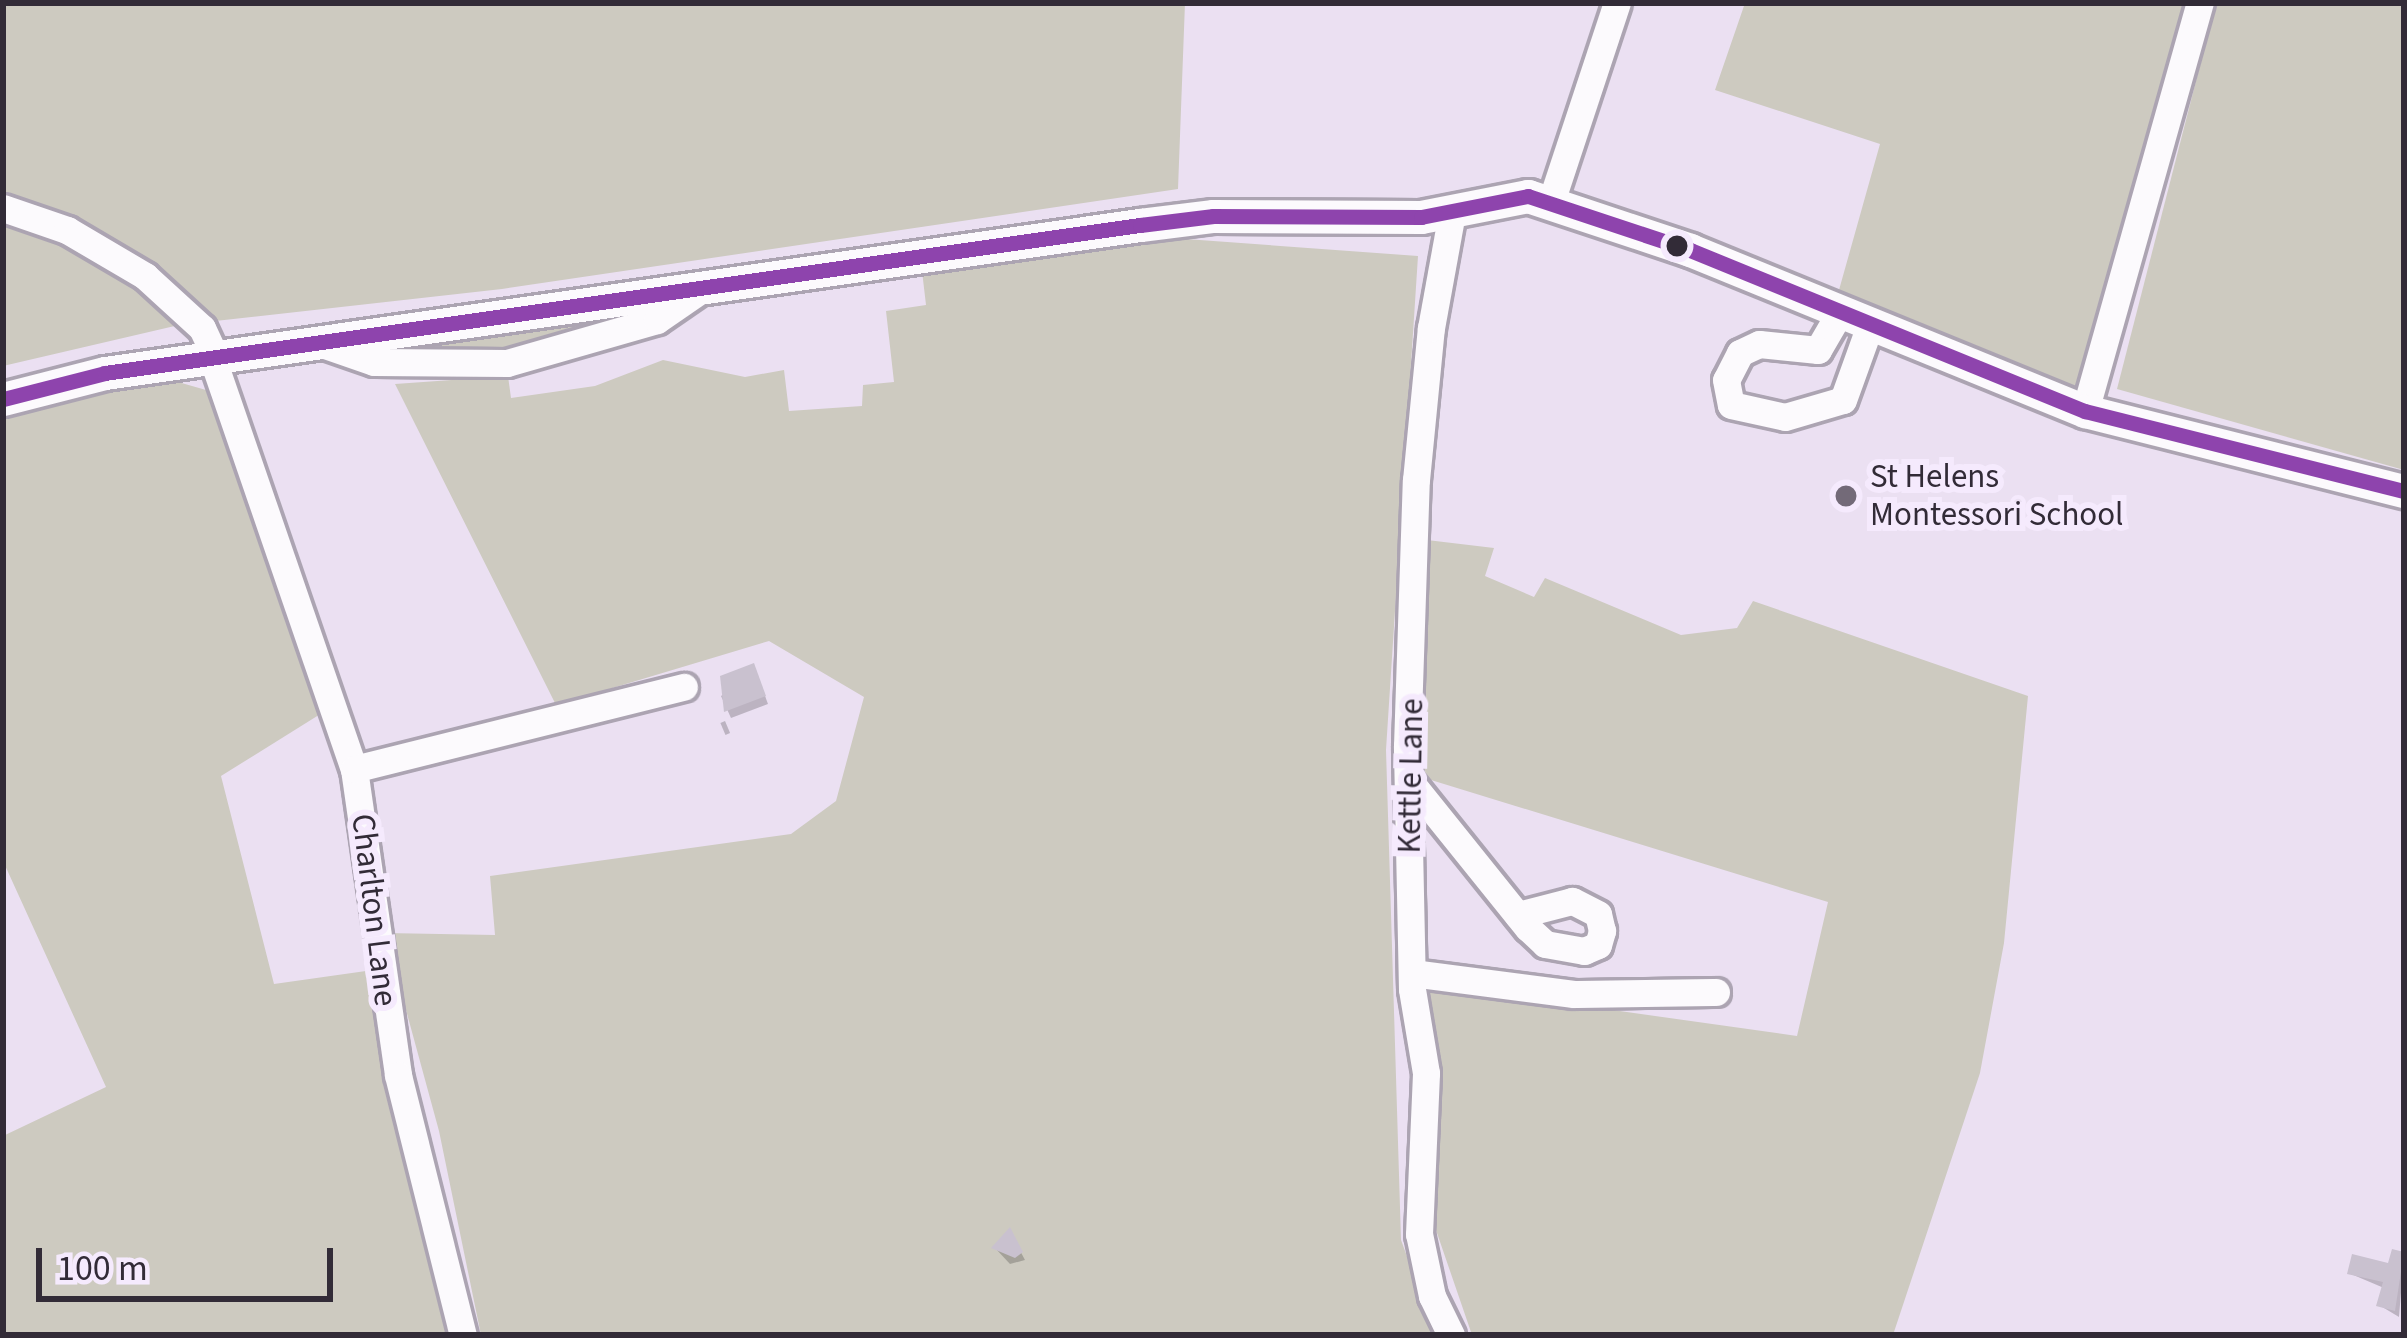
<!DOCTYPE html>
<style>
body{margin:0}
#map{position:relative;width:2407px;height:1338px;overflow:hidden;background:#ebe0f2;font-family:"Source Sans 3",sans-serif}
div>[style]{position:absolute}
.green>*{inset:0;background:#cdcac0}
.shadow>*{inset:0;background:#0003;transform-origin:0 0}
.building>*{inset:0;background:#c9c1cf}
.roads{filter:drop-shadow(3px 0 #aca4b2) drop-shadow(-3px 0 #aca4b2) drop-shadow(0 3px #aca4b2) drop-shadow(0 -3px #aca4b2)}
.minor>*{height:27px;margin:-13.5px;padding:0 13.5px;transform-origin:13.5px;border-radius:13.5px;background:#fcfafd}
.major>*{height:33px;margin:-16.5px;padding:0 16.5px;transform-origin:16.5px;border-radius:16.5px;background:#fcfafd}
.bus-1>*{height:15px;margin:-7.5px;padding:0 7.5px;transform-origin:7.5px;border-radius:7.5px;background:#8e44ad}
.dots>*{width:33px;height:33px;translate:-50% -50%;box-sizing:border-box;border:6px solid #f5eafd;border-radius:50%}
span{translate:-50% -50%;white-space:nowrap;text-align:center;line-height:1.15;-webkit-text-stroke:12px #f5eafd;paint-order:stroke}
.poi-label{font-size:33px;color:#322b37}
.left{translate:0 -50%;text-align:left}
.street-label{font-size:33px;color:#322b37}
.frame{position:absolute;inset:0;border:6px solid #322b37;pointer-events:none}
.scale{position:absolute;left:36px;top:1248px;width:297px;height:54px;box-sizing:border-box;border:6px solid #322b37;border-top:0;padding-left:15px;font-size:36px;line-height:42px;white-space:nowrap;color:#322b37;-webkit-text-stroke:9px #f5eafd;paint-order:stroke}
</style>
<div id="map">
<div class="green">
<div style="clip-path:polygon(3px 3px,1185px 3px,1178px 189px,502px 289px,179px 325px,3px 366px)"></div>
<div style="clip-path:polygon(1745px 3px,2186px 3px,2078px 393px,1839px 290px,1880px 144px,1715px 90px)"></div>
<div style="clip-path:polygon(2216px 3px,2404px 3px,2404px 470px,2117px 389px)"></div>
<div style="clip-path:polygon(1172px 238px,1418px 256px,1386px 750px,1401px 1240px,1436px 1335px,481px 1335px,439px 1131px,385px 933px,495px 935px,490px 876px,791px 834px,836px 801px,864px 697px,769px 641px,556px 705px,395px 384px,508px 376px,511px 398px,595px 386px,663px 360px,745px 377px,784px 370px,789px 411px,862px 406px,863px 385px,894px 382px,886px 311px,926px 305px,922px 271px)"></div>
<div style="clip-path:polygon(673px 301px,528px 346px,458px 354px,372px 341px)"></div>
<div style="clip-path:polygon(164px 378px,206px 390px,322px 713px,221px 776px,274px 984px,373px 970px,456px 1335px,3px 1335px,3px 1136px,106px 1087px,3px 861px,3px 416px)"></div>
<div style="clip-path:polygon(1427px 540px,1494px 548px,1485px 576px,1534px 597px,1545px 578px,1681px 635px,1737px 628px,1753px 601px,2028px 696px,2004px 943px,1980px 1073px,1893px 1335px,1472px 1335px,1426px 1201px,1442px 1101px,1414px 982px,1797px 1036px,1828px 902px,1418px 776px)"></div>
</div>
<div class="shadow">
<div style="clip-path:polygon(757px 674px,768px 704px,731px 718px,721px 696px)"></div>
<div style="left:725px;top:721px;width:13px;height:5px;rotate:67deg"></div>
<div style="clip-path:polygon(1010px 1232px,1025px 1260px,1010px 1264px,995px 1248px)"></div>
<div style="clip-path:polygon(2394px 1253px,2404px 1256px,2399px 1317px,2379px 1305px,2384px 1288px,2351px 1274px,2390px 1267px)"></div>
</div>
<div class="building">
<div style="clip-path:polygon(754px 663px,766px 696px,724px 712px,720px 676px)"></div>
<div style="clip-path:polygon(1010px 1227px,1023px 1252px,1015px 1258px,991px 1248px)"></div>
<div style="clip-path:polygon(2392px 1249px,2404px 1252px,2395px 1311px,2376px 1306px,2383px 1282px,2347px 1274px,2352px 1254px,2388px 1263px)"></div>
</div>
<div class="roads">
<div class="minor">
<div style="left:1552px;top:199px;width:206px;rotate:-71.7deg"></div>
<div style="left:3px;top:208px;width:68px;rotate:19deg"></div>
<div style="left:67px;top:230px;width:91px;rotate:30.5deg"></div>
<div style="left:145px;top:276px;width:77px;rotate:42.4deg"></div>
<div style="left:202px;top:328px;width:31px;rotate:65deg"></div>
<div style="left:1840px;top:312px;width:44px;rotate:120.1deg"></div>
<div style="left:1818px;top:350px;width:59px;rotate:-174.2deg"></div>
<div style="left:1759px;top:344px;width:21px;rotate:155deg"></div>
<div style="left:1740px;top:353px;width:30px;rotate:117deg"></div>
<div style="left:1726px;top:380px;width:25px;rotate:79deg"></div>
<div style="left:1731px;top:405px;width:55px;rotate:12.5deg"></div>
<div style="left:1785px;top:417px;width:60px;rotate:-16.3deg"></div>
<div style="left:1843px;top:400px;width:80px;rotate:-70.2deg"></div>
<div style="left:319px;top:343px;width:58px;rotate:19.1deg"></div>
<div style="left:374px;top:362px;width:133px;rotate:0.4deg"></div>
<div style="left:507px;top:363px;width:156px;rotate:-16deg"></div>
<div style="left:657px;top:320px;width:62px;rotate:-34.5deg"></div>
<div style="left:212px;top:357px;width:436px;rotate:71deg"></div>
<div style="left:354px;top:769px;width:309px;rotate:81.8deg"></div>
<div style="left:398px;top:1075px;width:268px;rotate:76deg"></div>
<div style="left:2085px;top:411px;width:424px;rotate:-74.3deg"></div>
<div style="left:354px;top:769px;width:340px;rotate:-14deg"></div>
<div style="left:1408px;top:779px;width:191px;rotate:51.2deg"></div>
<div style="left:1528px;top:928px;width:23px;rotate:43deg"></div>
<div style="left:1545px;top:944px;width:40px;rotate:10deg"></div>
<div style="left:1584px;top:951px;width:15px;rotate:-23deg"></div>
<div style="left:1598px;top:945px;width:15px;rotate:-74deg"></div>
<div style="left:1602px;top:931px;width:17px;rotate:-103deg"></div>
<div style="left:1598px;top:914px;width:29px;rotate:-153deg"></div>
<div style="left:1572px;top:901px;width:56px;rotate:165.5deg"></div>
<div style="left:1412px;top:973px;width:163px;rotate:7.4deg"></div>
<div style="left:1574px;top:994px;width:142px;rotate:-0.8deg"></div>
<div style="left:1451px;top:1335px;width:43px;rotate:-116deg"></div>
<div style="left:1432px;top:1296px;width:63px;rotate:-101.8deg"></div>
<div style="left:1419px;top:1234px;width:161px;rotate:-87.5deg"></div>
<div style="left:1426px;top:1073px;width:85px;rotate:-99.5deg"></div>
<div style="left:1412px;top:989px;width:243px;rotate:-91.2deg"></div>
<div style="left:1407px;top:746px;width:266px;rotate:-88.1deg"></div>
<div style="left:1416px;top:480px;width:153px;rotate:-84.4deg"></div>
<div style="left:1431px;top:328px;width:118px;rotate:-79.7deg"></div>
</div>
<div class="major">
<div style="left:3px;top:399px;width:105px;rotate:-14.3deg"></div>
<div style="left:105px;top:373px;width:1046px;rotate:-8.14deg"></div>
<div style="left:1140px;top:225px;width:74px;rotate:-7deg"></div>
<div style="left:1213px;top:216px;width:208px;rotate:0.3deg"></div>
<div style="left:1421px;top:217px;width:109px;rotate:-11.1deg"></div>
<div style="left:1528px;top:196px;width:171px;rotate:18.4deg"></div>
<div style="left:1690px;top:250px;width:427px;rotate:22.2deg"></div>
<div style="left:2085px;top:411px;width:329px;rotate:14.1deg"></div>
</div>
</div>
<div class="bus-1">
<div style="left:3px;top:399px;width:105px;rotate:-14.3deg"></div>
<div style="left:105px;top:373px;width:1046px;rotate:-8.14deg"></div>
<div style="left:1140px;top:225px;width:74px;rotate:-7deg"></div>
<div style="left:1213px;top:216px;width:208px;rotate:0.3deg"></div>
<div style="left:1421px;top:217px;width:109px;rotate:-11.1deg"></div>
<div style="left:1528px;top:196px;width:171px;rotate:18.4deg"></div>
<div style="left:1690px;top:250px;width:427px;rotate:22.2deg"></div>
<div style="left:2085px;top:411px;width:329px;rotate:14.1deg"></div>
</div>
<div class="dots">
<div style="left:1677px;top:246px;background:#322b37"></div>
<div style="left:1846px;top:496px;background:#736a78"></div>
</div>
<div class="poi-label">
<span class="left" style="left:1870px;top:496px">St Helens<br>Montessori School</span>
</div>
<div class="street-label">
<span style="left:1411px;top:776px;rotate:-89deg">Kettle Lane</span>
<span style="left:374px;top:910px;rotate:83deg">Charlton Lane</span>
</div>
<div class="frame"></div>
<div class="scale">100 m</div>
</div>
